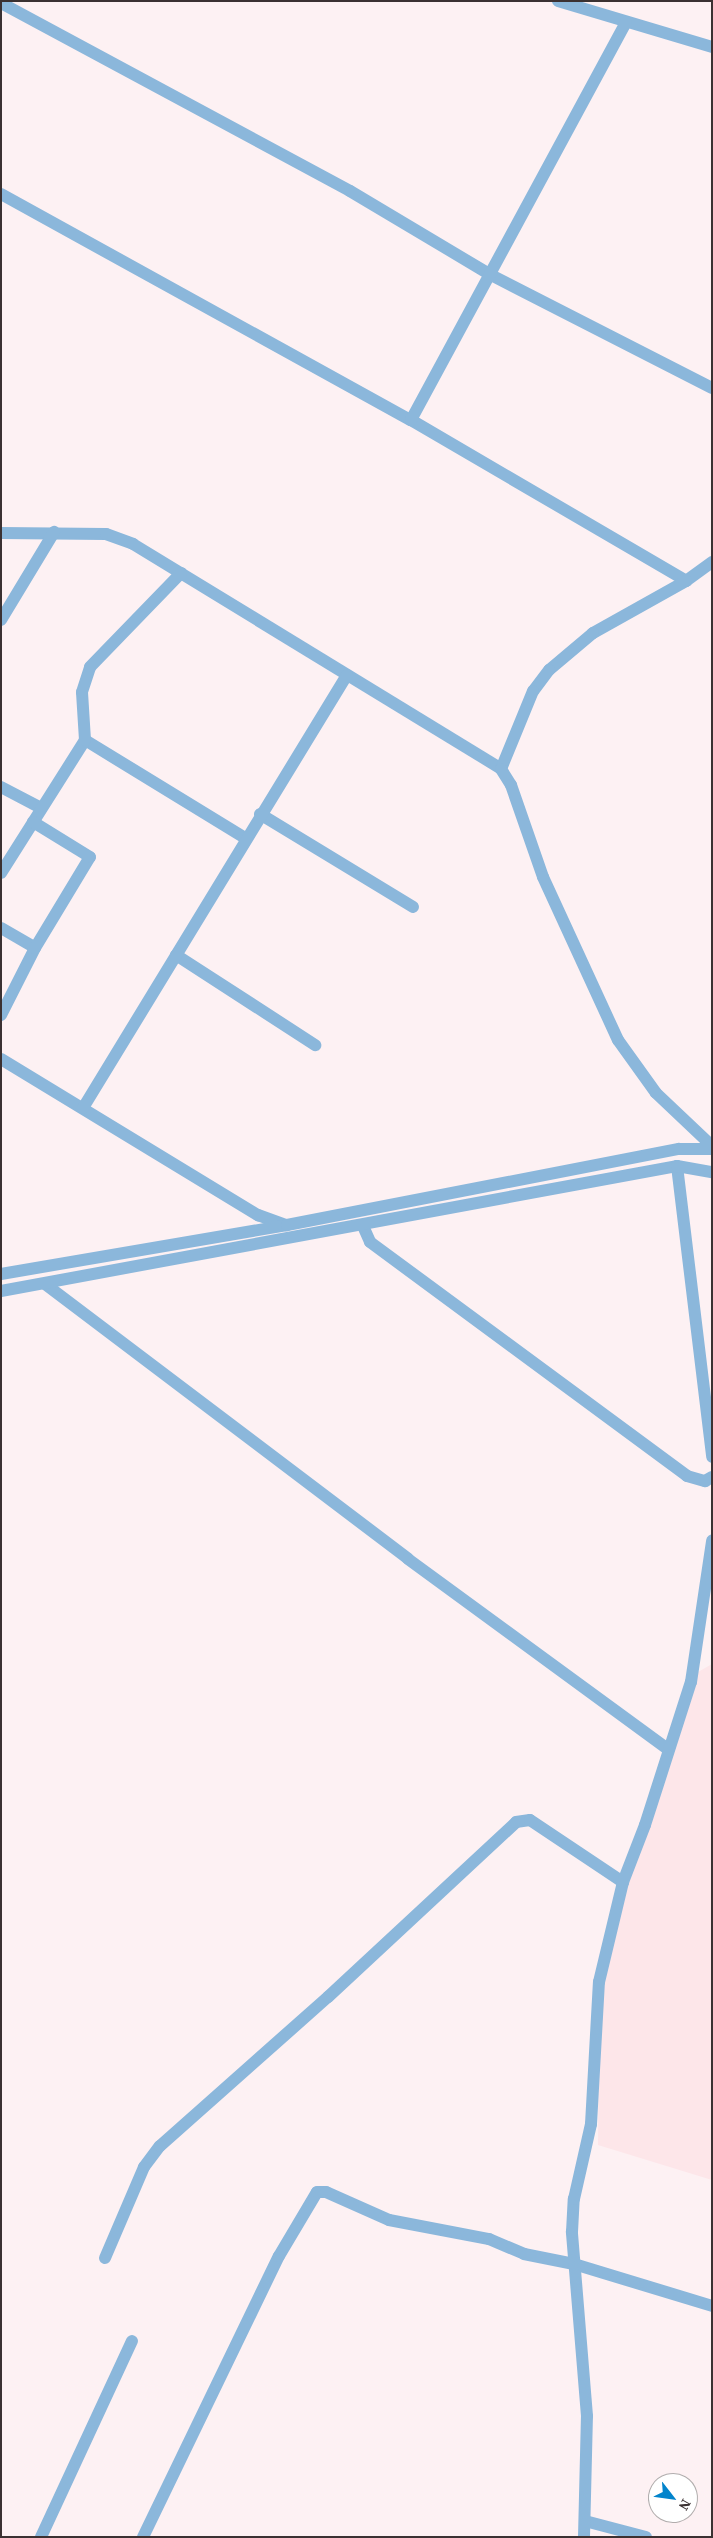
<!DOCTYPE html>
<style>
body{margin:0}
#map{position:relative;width:713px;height:2538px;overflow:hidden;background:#fdf1f3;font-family:"Source Serif 4",serif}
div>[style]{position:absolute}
.built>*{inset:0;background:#fde6e9}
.street>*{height:12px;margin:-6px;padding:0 6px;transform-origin:6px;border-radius:6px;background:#8bb7db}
span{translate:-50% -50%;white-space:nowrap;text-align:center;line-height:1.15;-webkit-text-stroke:5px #fff;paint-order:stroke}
.frame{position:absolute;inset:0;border:2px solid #3b3132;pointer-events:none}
.north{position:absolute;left:648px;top:2473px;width:50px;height:50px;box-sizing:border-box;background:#fff;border:1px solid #b1adad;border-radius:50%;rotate:120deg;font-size:14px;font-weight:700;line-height:20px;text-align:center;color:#3b3132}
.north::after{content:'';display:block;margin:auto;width:18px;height:22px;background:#0384cc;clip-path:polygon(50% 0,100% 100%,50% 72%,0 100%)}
</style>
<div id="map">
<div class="built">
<div style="clip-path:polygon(712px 1664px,712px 2180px,598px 2145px,599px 1973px,698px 1672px)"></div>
</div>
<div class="street">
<div style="left:558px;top:1px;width:161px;rotate:16.6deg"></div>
<div style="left:1px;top:3px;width:396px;rotate:28.3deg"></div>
<div style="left:350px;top:191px;width:164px;rotate:30.8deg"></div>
<div style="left:491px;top:275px;width:248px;rotate:27.1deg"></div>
<div style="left:1px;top:194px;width:468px;rotate:28.9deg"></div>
<div style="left:411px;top:420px;width:319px;rotate:30.3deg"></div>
<div style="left:411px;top:420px;width:452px;rotate:-61.6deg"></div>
<div style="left:1px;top:533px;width:105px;rotate:0.5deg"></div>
<div style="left:106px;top:534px;width:29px;rotate:20deg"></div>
<div style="left:133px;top:544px;width:431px;rotate:31.4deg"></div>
<div style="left:712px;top:562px;width:32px;rotate:144deg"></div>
<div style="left:686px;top:581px;width:107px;rotate:150.8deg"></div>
<div style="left:593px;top:633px;width:57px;rotate:139.9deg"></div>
<div style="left:549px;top:670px;width:26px;rotate:127deg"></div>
<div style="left:533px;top:691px;width:84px;rotate:112.3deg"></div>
<div style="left:501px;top:769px;width:19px;rotate:58deg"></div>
<div style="left:511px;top:785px;width:97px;rotate:70.8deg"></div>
<div style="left:543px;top:877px;width:179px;rotate:65.3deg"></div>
<div style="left:618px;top:1040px;width:65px;rotate:54.4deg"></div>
<div style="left:656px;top:1093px;width:77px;rotate:43.4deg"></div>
<div style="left:1px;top:620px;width:103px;rotate:-58.9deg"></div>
<div style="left:85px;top:740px;width:188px;rotate:31.5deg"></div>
<div style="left:1px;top:787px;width:45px;rotate:27.7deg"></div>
<div style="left:260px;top:814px;width:179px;rotate:31.3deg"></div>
<div style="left:1px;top:873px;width:157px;rotate:-57.7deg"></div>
<div style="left:85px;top:740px;width:48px;rotate:-93.6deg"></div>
<div style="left:82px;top:692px;width:26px;rotate:-72deg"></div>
<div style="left:90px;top:667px;width:131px;rotate:-45.9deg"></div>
<div style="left:1px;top:928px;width:39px;rotate:30deg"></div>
<div style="left:176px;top:955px;width:166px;rotate:32.9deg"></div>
<div style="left:1px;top:1015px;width:75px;rotate:-63.1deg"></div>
<div style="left:35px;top:948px;width:106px;rotate:-58.9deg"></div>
<div style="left:90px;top:857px;width:67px;rotate:-148.4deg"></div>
<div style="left:1px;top:1059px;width:301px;rotate:31.3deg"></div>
<div style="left:258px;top:1215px;width:30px;rotate:20deg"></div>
<div style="left:83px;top:1108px;width:507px;rotate:-58.63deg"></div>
<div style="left:677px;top:1166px;width:293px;rotate:83.1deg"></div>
<div style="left:363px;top:1226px;width:17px;rotate:66deg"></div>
<div style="left:370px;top:1242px;width:394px;rotate:36.4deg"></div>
<div style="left:687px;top:1476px;width:19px;rotate:16deg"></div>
<div style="left:705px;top:1481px;width:8px;rotate:-30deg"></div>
<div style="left:1px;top:1274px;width:290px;rotate:-9.7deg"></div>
<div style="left:287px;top:1225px;width:399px;rotate:-11deg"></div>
<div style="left:679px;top:1149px;width:33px"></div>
<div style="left:45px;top:1284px;width:455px;rotate:37.1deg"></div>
<div style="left:408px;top:1559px;width:322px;rotate:36.2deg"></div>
<div style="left:1px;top:1291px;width:687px;rotate:-10.48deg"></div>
<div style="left:677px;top:1166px;width:36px;rotate:10deg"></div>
<div style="left:105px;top:2258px;width:99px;rotate:-66.8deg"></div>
<div style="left:144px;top:2167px;width:26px;rotate:-53deg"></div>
<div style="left:160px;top:2146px;width:225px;rotate:-41.6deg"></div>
<div style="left:328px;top:1997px;width:257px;rotate:-42.9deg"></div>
<div style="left:516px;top:1822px;width:14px;rotate:-8deg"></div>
<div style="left:530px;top:1820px;width:112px;rotate:33.7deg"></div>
<div style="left:585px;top:2521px;width:63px;rotate:14.7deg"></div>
<div style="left:41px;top:2537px;width:216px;rotate:-65.1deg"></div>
<div style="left:143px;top:2537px;width:312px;rotate:-64.2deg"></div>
<div style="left:279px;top:2256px;width:74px;rotate:-59.3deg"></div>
<div style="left:317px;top:2192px;width:9px"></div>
<div style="left:326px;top:2192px;width:69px;rotate:24deg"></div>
<div style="left:389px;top:2220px;width:102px;rotate:10.8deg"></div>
<div style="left:489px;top:2239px;width:38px;rotate:23deg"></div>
<div style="left:524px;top:2254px;width:51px;rotate:11.3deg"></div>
<div style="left:574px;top:2264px;width:144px;rotate:16.9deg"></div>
<div style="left:584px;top:2537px;width:121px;rotate:-88.6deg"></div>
<div style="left:587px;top:2416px;width:185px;rotate:-94.7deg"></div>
<div style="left:572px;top:2232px;width:33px;rotate:-87deg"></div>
<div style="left:574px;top:2199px;width:77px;rotate:-77.2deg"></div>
<div style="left:591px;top:2124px;width:142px;rotate:-86.8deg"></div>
<div style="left:599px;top:1982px;width:103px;rotate:-76.5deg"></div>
<div style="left:623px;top:1882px;width:61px;rotate:-68.9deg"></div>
<div style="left:645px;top:1825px;width:150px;rotate:-72.2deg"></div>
<div style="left:691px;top:1682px;width:143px;rotate:-81.5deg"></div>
</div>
<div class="frame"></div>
<div class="north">N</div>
</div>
